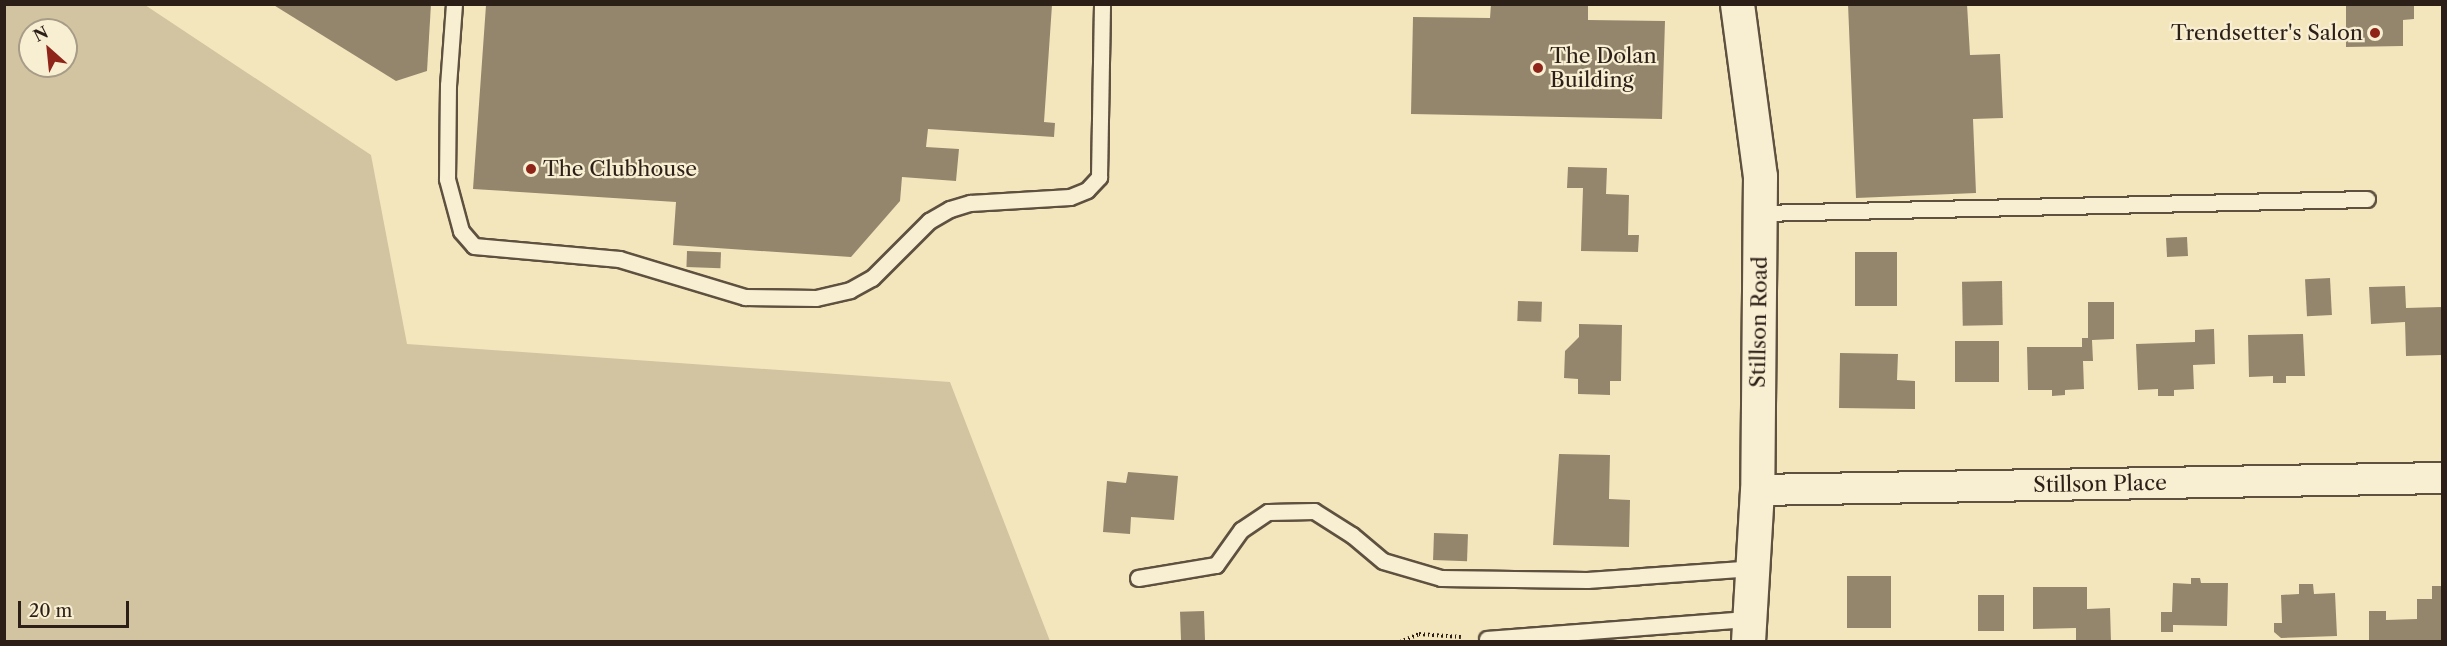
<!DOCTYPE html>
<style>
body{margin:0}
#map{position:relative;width:2447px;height:646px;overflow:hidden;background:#f4e6bc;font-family:"Libre Caslon Text",serif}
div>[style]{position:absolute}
.green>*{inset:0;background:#d2c4a0}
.building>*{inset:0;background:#94866d;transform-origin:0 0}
.path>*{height:4px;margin-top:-2px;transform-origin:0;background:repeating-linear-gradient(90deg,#2c1f17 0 1.5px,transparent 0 4.5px)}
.roads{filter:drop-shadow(2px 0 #5e5140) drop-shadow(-2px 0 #5e5140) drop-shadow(0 2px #5e5140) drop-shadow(0 -2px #5e5140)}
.service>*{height:15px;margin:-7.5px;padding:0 7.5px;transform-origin:7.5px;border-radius:7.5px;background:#f8efd3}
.minor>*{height:30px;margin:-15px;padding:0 15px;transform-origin:15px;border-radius:15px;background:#f8efd3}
.secondary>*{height:33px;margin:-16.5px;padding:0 16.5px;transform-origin:16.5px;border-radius:16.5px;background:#f8efd3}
.dots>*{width:16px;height:16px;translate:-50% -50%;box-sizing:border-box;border:3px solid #f8efd3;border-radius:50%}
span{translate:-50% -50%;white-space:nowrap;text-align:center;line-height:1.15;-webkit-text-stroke:4.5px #f8efd3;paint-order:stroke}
.poi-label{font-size:21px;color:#2c1f17}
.right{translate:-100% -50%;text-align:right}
.left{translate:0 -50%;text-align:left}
.street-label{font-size:21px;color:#2c1f17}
.frame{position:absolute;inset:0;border:6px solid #2c1f17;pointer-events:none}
.north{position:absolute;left:18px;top:18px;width:60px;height:60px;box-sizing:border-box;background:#f8efd3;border:2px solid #a69c88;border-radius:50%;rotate:333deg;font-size:16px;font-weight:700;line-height:24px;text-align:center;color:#2c1f17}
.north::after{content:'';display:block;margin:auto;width:21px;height:27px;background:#8f2418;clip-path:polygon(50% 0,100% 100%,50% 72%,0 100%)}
.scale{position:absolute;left:18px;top:601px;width:111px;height:27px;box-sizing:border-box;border:3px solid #2c1f17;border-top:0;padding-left:8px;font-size:18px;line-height:21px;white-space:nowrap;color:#2c1f17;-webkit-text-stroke:4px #f8efd3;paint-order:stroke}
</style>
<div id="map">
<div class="green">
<div style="clip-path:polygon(evenodd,4px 5px,145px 5px,371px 155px,407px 344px,950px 382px,1050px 641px,5px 641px,4px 5px,30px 30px,66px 30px,66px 66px,30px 66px,30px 30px)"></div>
</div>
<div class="building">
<div style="clip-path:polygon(272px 4px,431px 4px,427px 71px,396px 81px)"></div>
<div style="clip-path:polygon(1491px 4px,1588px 4px,1588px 20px,1665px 21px,1662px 119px,1411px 114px,1413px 17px,1490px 18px)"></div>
<div style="clip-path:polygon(1848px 4px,1967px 4px,1970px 55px,2000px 54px,2003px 118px,1973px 119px,1976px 193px,1856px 198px)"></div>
<div style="clip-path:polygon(2346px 4px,2414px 4px,2414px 19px,2403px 20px,2403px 46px,2346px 47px)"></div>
<div style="clip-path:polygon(486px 5px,1052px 5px,1044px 122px,1055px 123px,1054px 137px,928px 129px,926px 147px,959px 149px,956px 181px,902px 177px,900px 201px,851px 257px,673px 245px,676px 202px,473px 189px)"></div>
<div style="clip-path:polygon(1568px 167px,1607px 168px,1606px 194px,1629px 195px,1628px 235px,1639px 235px,1638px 252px,1581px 251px,1583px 188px,1567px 188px)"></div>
<div style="left:2187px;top:237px;width:19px;height:21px;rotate:87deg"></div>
<div style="left:687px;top:251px;width:34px;height:16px;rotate:2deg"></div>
<div style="left:1855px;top:252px;width:42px;height:54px"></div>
<div style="left:2330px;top:278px;width:37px;height:25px;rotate:87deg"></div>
<div style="left:2002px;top:281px;width:44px;height:40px;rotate:89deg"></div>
<div style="clip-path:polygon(2405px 286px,2406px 308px,2442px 307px,2442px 355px,2406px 356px,2405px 322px,2371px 324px,2369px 287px)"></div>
<div style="left:1518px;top:301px;width:24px;height:20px;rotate:2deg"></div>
<div style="clip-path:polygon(2088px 302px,2114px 302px,2114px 339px,2092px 340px,2093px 361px,2083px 361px,2084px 389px,2065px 390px,2065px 395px,2052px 396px,2052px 390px,2028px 390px,2027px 347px,2082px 347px,2082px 338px,2088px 338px)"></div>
<div style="clip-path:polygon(1579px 324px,1622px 325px,1621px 381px,1610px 381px,1610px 395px,1578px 394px,1578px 379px,1564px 378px,1565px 351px,1579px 337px)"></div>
<div style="clip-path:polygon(2214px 329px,2215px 364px,2193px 365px,2194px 389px,2174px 390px,2174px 396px,2158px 396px,2158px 389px,2138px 390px,2136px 344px,2195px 342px,2195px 330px)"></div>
<div style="clip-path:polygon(2303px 334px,2305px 376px,2286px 376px,2286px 383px,2273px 383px,2273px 376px,2249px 377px,2248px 335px)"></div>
<div style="left:1999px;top:341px;width:41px;height:44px;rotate:90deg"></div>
<div style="clip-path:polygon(1840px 353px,1898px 354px,1897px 380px,1915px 381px,1915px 409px,1839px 408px)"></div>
<div style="clip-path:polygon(1559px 454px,1610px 455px,1609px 499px,1630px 500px,1629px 547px,1553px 545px)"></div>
<div style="clip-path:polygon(1128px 472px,1178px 476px,1174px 520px,1131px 517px,1130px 534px,1103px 532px,1107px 481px,1126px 483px)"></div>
<div style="left:1434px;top:533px;width:34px;height:27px;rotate:2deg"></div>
<div style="left:1847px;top:576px;width:44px;height:52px"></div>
<div style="clip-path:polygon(2191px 578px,2200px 578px,2201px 583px,2228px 583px,2227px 626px,2173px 625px,2173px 632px,2161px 632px,2161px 612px,2172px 612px,2173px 583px,2191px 584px)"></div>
<div style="clip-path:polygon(2299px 584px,2313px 584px,2314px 594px,2335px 593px,2337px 636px,2281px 638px,2274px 632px,2274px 623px,2282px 623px,2281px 595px,2299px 594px)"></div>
<div style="clip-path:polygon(2432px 586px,2442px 586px,2442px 641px,2369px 642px,2369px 611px,2386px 611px,2386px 620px,2417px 619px,2417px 599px,2432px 599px)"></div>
<div style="clip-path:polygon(2033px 587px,2087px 587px,2087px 609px,2110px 608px,2111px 642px,2076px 642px,2076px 628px,2033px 629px)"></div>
<div style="left:1978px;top:595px;width:26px;height:36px"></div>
<div style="left:1204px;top:611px;width:31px;height:24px;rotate:88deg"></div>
</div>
<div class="path">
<div style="left:1400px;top:642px;width:21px;rotate:-23deg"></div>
<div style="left:1419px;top:634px;width:42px;rotate:4.1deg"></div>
</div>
<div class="roads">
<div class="service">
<div style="left:454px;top:4px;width:81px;rotate:94.2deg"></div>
<div style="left:448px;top:85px;width:94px;rotate:90.6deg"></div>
<div style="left:447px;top:179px;width:54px;rotate:74.9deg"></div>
<div style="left:461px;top:231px;width:20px;rotate:49deg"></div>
<div style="left:474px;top:246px;width:146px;rotate:5.1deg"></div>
<div style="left:619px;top:259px;width:132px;rotate:16.8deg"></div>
<div style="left:745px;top:297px;width:71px;rotate:0.8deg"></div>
<div style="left:816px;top:298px;width:35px;rotate:-13deg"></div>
<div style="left:850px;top:290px;width:25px;rotate:-29deg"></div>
<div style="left:872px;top:278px;width:81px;rotate:-45deg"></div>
<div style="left:929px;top:221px;width:24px;rotate:-30deg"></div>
<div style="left:950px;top:209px;width:21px;rotate:-17deg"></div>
<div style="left:970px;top:203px;width:100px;rotate:-3.4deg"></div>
<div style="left:1070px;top:197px;width:18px;rotate:-22deg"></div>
<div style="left:1087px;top:190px;width:18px;rotate:-47deg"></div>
<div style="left:1099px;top:177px;width:173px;rotate:-89deg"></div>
<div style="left:1760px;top:213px;width:607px;rotate:-1.32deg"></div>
<div style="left:1138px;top:578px;width:79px;rotate:-9.5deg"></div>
<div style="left:1216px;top:565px;width:43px;rotate:-54.5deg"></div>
<div style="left:1241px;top:530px;width:32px;rotate:-34deg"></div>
<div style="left:1268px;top:512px;width:46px;rotate:-1.2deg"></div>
<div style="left:1314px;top:511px;width:45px;rotate:32.3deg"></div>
<div style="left:1352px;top:535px;width:40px;rotate:40deg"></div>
<div style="left:1383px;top:561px;width:60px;rotate:16.3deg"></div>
<div style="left:1441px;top:578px;width:146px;rotate:0.8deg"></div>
<div style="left:1587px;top:580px;width:166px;rotate:-4.1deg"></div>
<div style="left:1487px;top:639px;width:263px;rotate:-4.4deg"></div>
</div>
<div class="minor">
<div style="left:1757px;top:490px;width:685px;rotate:-1deg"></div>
</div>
<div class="secondary">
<div style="left:1737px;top:4px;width:174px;rotate:82.4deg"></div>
<div style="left:1760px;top:176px;width:314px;rotate:90.5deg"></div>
<div style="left:1757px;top:490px;width:152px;rotate:93.4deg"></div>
</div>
</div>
<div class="dots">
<div style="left:2375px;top:33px;background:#8f2418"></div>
<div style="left:1538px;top:68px;background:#8f2418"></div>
<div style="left:531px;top:169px;background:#8f2418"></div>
</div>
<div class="poi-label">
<span class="right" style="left:2363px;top:33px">Trendsetter's Salon</span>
<span class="left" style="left:1550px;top:68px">The Dolan<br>Building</span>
<span class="left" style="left:543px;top:169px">The Clubhouse</span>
</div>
<div class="street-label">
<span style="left:1759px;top:322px;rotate:-89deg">Stillson Road</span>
<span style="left:2100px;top:484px;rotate:-1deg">Stillson Place</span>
</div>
<div class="frame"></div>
<div class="north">N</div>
<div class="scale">20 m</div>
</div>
